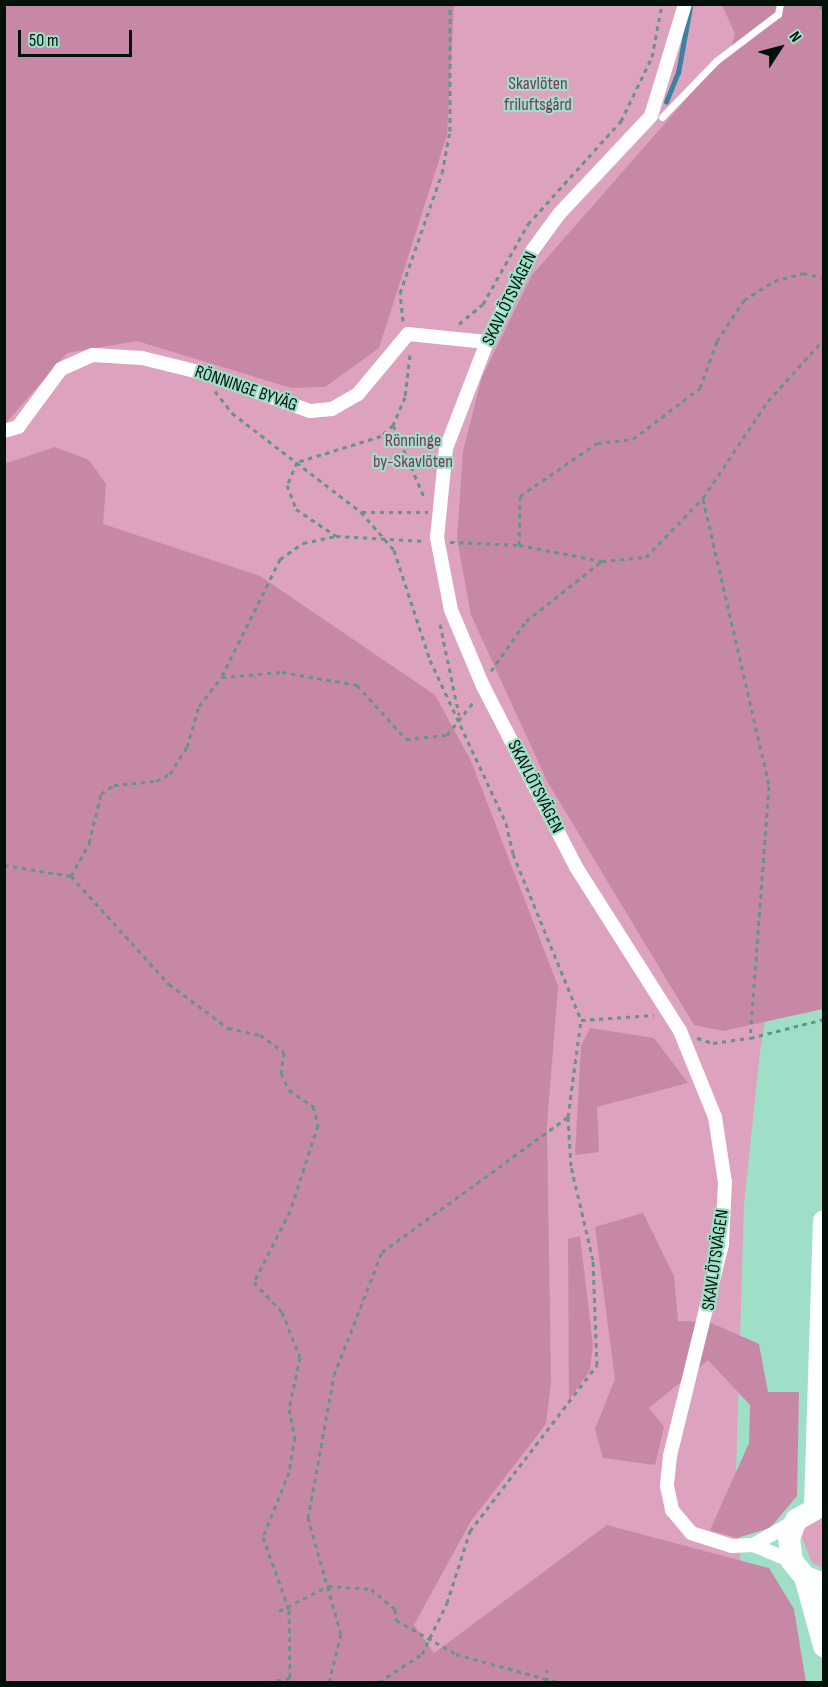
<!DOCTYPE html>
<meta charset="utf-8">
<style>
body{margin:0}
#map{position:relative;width:828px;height:1687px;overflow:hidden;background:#9fdfc8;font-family:"Sofia Sans Condensed",sans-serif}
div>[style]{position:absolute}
.green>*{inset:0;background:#dda2bd}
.forest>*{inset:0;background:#c788a5}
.stream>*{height:4.5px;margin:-2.25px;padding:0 2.25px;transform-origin:2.25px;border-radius:2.25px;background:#3a82a1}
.path>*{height:3px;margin-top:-1.5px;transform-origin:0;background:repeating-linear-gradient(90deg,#669584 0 4.5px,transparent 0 9px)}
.lane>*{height:7px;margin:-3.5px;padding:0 3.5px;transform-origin:3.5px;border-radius:3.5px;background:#fff}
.street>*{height:14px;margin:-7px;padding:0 7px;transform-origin:7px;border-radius:7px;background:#fff}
.primary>*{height:22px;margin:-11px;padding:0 11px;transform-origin:11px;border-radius:11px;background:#fff}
span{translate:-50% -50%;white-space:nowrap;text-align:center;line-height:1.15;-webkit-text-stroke:4.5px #9fdfc8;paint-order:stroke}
.park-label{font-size:18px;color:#81355d}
.street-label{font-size:18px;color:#00110a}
.frame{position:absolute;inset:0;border:6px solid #00110a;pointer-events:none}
.north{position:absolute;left:750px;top:18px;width:60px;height:60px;-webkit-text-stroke:4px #9fdfc8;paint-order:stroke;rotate:54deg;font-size:16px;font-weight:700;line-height:24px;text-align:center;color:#00110a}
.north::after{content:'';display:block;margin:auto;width:21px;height:27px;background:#00110a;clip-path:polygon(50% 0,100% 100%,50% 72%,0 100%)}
.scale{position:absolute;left:18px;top:30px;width:114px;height:27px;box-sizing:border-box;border:3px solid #00110a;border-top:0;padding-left:8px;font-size:18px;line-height:21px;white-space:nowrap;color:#00110a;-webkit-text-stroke:4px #9fdfc8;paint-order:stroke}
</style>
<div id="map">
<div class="green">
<div style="clip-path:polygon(5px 5px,823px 5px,824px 708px,811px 744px,760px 1051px,744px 1204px,735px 1506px,753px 1682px,5px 1682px)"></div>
<div style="clip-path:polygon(823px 1512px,823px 1567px,821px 1567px,812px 1563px,801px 1535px,806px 1522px)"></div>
</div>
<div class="forest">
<div style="clip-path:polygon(5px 5px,454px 5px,447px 135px,379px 348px,325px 387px,291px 388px,137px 341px,67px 353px,5px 424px)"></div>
<div style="clip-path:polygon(722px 5px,823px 5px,823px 1009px,723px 1031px,694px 1025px,547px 781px,471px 615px,457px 539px,463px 451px,482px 377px,532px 275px,731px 48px,735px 34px)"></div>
<div style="clip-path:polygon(55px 447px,89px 460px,106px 484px,103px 524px,260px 576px,435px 695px,471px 761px,558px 986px,547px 1125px,551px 1383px,546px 1424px,471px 1521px,414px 1625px,434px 1653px,607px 1525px,769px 1568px,794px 1609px,806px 1682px,5px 1682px,4px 464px)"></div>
<div style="clip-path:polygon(590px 1028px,654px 1038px,688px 1083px,597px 1107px,599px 1152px,575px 1155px,581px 1046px)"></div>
<div style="clip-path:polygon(643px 1213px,674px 1276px,678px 1321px,709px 1322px,759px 1344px,768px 1392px,799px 1392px,797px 1496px,770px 1528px,737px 1538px,710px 1530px,749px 1443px,750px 1405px,708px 1360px,649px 1408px,664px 1427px,655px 1465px,603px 1458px,595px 1429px,615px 1379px,595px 1227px)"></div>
<div style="clip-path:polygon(580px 1236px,593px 1345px,590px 1370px,569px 1400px,568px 1239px)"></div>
</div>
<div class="stream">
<div style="left:666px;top:102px;width:31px;rotate:-68deg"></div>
<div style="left:678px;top:73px;width:67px;rotate:-79.7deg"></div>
</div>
<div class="path">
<div style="left:820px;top:4px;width:11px;rotate:68deg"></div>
<div style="left:403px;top:321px;width:28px;rotate:-96deg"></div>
<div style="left:400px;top:293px;width:127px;rotate:-70.7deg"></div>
<div style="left:442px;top:173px;width:43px;rotate:-79.2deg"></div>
<div style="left:450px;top:131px;width:127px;rotate:-90deg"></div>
<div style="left:459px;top:324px;width:31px;rotate:-40deg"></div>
<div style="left:483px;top:304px;width:92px;rotate:-60.6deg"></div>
<div style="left:528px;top:224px;width:139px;rotate:-47.9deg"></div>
<div style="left:621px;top:121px;width:71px;rotate:-64.2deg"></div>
<div style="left:652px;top:57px;width:54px;rotate:-79.3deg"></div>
<div style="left:410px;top:355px;width:42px;rotate:96.8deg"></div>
<div style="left:405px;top:397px;width:30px;rotate:113deg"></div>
<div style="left:393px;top:425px;width:16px;rotate:137deg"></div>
<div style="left:381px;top:436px;width:88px;rotate:162.8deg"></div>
<div style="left:297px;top:462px;width:25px;rotate:113deg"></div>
<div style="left:287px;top:485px;width:26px;rotate:69deg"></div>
<div style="left:296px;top:509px;width:48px;rotate:34deg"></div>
<div style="left:336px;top:536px;width:89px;rotate:3.2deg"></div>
<div style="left:215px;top:391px;width:28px;rotate:52deg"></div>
<div style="left:232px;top:413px;width:163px;rotate:37.5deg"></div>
<div style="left:361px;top:512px;width:50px;rotate:49deg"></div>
<div style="left:394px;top:550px;width:116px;rotate:71.9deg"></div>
<div style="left:430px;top:660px;width:180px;rotate:65deg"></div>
<div style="left:506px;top:823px;width:32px;rotate:77deg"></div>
<div style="left:513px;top:854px;width:179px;rotate:67.7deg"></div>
<div style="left:581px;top:1020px;width:73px;rotate:-3.9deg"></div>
<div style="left:393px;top:425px;width:81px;rotate:66.6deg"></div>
<div style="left:703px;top:499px;width:294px;rotate:77deg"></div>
<div style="left:769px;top:786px;width:253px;rotate:94.3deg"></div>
<div style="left:362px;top:512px;width:66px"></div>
<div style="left:450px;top:542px;width:69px;rotate:2.5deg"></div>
<div style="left:519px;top:545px;width:49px;rotate:-88.8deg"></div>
<div style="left:520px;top:496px;width:93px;rotate:-34.5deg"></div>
<div style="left:597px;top:443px;width:36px;rotate:-6deg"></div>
<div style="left:633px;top:439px;width:84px;rotate:-37.3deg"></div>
<div style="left:700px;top:388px;width:50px;rotate:-70.1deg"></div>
<div style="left:717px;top:341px;width:49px;rotate:-56.6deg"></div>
<div style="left:744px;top:300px;width:36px;rotate:-32deg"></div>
<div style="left:774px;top:281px;width:30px;rotate:-15deg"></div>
<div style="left:803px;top:273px;width:22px;rotate:13deg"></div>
<div style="left:519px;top:545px;width:85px;rotate:10.9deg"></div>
<div style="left:440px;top:624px;width:93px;rotate:78.2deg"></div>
<div style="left:491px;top:671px;width:61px;rotate:-55deg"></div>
<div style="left:526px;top:621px;width:97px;rotate:-38.3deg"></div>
<div style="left:602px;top:561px;width:44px;rotate:-5.2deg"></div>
<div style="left:646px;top:557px;width:82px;rotate:-46deg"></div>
<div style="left:703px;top:498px;width:117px;rotate:-56.2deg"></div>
<div style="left:768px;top:401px;width:84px;rotate:-47.9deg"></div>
<div style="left:222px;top:676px;width:131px;rotate:-63.6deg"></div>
<div style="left:280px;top:559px;width:28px;rotate:-35deg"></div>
<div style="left:303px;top:543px;width:34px;rotate:-12deg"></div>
<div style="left:4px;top:865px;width:68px;rotate:9.3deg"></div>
<div style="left:71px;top:876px;width:38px;rotate:-61deg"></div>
<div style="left:89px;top:843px;width:50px;rotate:-76.2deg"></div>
<div style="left:101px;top:794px;width:16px;rotate:-35deg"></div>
<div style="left:114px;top:785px;width:42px;rotate:-5.4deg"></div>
<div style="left:156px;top:781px;width:16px;rotate:-27deg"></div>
<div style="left:170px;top:774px;width:32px;rotate:-58deg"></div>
<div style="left:187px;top:747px;width:43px;rotate:-73.7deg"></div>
<div style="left:199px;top:706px;width:37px;rotate:-52deg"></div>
<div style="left:222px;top:677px;width:60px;rotate:-4.8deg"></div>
<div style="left:282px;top:672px;width:76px;rotate:9.8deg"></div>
<div style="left:357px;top:685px;width:73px;rotate:47.8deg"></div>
<div style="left:406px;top:739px;width:41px;rotate:-5.6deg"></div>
<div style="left:447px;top:735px;width:45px;rotate:-51.3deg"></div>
<div style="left:71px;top:876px;width:146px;rotate:47.8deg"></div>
<div style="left:169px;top:984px;width:74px;rotate:36.7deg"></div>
<div style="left:228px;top:1028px;width:33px;rotate:12deg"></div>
<div style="left:260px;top:1035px;width:29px;rotate:35deg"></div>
<div style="left:284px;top:1052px;width:21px;rotate:98deg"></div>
<div style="left:281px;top:1073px;width:19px;rotate:65deg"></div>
<div style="left:289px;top:1090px;width:29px;rotate:34deg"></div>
<div style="left:313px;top:1106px;width:20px;rotate:75deg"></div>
<div style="left:318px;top:1125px;width:90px;rotate:108deg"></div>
<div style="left:290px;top:1211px;width:80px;rotate:116.9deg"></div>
<div style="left:254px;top:1282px;width:41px;rotate:47deg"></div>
<div style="left:282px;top:1312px;width:48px;rotate:68.2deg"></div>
<div style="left:300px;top:1357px;width:53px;rotate:101.9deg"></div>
<div style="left:289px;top:1409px;width:29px;rotate:78deg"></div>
<div style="left:295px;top:1437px;width:36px;rotate:100deg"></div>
<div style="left:289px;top:1472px;width:70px;rotate:111.8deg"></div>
<div style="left:263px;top:1537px;width:77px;rotate:70.4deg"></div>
<div style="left:289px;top:1610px;width:68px;rotate:89.2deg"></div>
<div style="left:290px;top:1678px;width:21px;rotate:169deg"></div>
<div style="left:697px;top:1038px;width:17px;rotate:17deg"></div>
<div style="left:713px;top:1043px;width:37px;rotate:-8deg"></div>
<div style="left:750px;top:1038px;width:76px;rotate:-14.4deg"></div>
<div style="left:279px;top:1611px;width:55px;rotate:-27deg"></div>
<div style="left:328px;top:1586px;width:43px;rotate:4deg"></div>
<div style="left:371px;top:1589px;width:31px;rotate:40deg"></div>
<div style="left:395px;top:1609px;width:11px;rotate:85deg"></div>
<div style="left:396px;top:1620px;width:69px;rotate:29.5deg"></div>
<div style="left:456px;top:1654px;width:105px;rotate:15.5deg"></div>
<div style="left:329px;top:1682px;width:49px;rotate:-76deg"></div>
<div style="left:341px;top:1634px;width:121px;rotate:-105.9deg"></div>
<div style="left:308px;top:1518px;width:145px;rotate:-79.7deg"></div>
<div style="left:334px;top:1375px;width:132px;rotate:-68.7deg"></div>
<div style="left:382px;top:1252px;width:230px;rotate:-36deg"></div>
<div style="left:379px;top:1682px;width:51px;rotate:-33.1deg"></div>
<div style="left:422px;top:1654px;width:57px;rotate:-63.9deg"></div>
<div style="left:447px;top:1603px;width:76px;rotate:-72.3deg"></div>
<div style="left:470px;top:1531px;width:209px;rotate:-52.6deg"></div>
<div style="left:597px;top:1365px;width:105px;rotate:-92.2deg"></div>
<div style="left:593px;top:1260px;width:97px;rotate:-103.2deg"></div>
<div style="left:571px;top:1166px;width:49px;rotate:-93.5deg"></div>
<div style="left:568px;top:1117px;width:98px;rotate:-82.4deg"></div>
<div style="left:547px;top:1682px;width:12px;rotate:-90deg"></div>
</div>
<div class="lane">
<div style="left:662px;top:117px;width:78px;rotate:-46deg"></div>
<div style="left:716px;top:61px;width:78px;rotate:-37.2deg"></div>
<div style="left:778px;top:14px;width:10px;rotate:-79deg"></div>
</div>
<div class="street">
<div style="left:685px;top:4px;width:117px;rotate:106.9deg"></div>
<div style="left:651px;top:116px;width:134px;rotate:133.2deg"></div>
<div style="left:559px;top:214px;width:46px;rotate:126.1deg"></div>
<div style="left:532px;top:251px;width:102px;rotate:116.3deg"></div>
<div style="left:487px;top:342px;width:114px;rotate:111.1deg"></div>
<div style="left:446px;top:448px;width:90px;rotate:95.7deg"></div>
<div style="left:437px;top:538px;width:73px;rotate:79deg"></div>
<div style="left:451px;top:610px;width:82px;rotate:67.2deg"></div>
<div style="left:483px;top:686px;width:203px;rotate:62.8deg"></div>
<div style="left:576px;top:867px;width:194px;rotate:57.6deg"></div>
<div style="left:680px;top:1031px;width:93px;rotate:67.9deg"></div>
<div style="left:715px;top:1117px;width:66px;rotate:81.3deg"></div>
<div style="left:725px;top:1182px;width:62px;rotate:92.8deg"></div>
<div style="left:722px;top:1244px;width:218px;rotate:103.8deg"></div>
<div style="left:670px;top:1456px;width:30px;rotate:96deg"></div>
<div style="left:667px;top:1486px;width:25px;rotate:78deg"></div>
<div style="left:672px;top:1510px;width:30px;rotate:50deg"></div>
<div style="left:691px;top:1533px;width:43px;rotate:17.6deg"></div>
<div style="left:732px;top:1546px;width:21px;rotate:-3deg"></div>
<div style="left:753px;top:1545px;width:42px;rotate:22.3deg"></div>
<div style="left:4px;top:431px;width:15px;rotate:-16deg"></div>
<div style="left:18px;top:427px;width:72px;rotate:-53.4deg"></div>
<div style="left:61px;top:369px;width:35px;rotate:-24deg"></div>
<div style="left:93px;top:355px;width:49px;rotate:3.5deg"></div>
<div style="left:142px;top:358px;width:67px;rotate:13.8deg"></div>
<div style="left:207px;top:374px;width:109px;rotate:19.8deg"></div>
<div style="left:310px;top:411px;width:22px;rotate:-5deg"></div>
<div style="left:332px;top:409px;width:30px;rotate:-30deg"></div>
<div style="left:358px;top:394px;width:78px;rotate:-50.2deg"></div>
<div style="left:408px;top:334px;width:79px;rotate:5.8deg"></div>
<div style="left:753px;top:1545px;width:48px;rotate:-29.7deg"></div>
</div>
<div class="primary">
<div style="left:824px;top:1504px;width:32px;rotate:150deg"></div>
<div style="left:796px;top:1520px;width:19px;rotate:111deg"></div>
<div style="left:789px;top:1538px;width:23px;rotate:83deg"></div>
<div style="left:792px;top:1561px;width:21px;rotate:51deg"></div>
<div style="left:805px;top:1577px;width:20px;rotate:20deg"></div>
<div style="left:815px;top:1505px;width:284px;rotate:-88.2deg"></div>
<div style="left:805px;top:1577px;width:72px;rotate:74.6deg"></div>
</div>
<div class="park-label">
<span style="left:538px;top:95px">Skavlöten<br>friluftsgård</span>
<span style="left:413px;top:452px">Rönninge<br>by-Skavlöten</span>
</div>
<div class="street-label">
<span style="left:510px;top:299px;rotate:-64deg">SKAVLÖTSVÄGEN</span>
<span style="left:246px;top:389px;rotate:19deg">RÖNNINGE BYVÄG</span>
<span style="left:535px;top:787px;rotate:63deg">SKAVLÖTSVÄGEN</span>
<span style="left:716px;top:1260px;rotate:-82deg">SKAVLÖTSVÄGEN</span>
</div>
<div class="frame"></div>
<div class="north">N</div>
<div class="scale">50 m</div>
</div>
